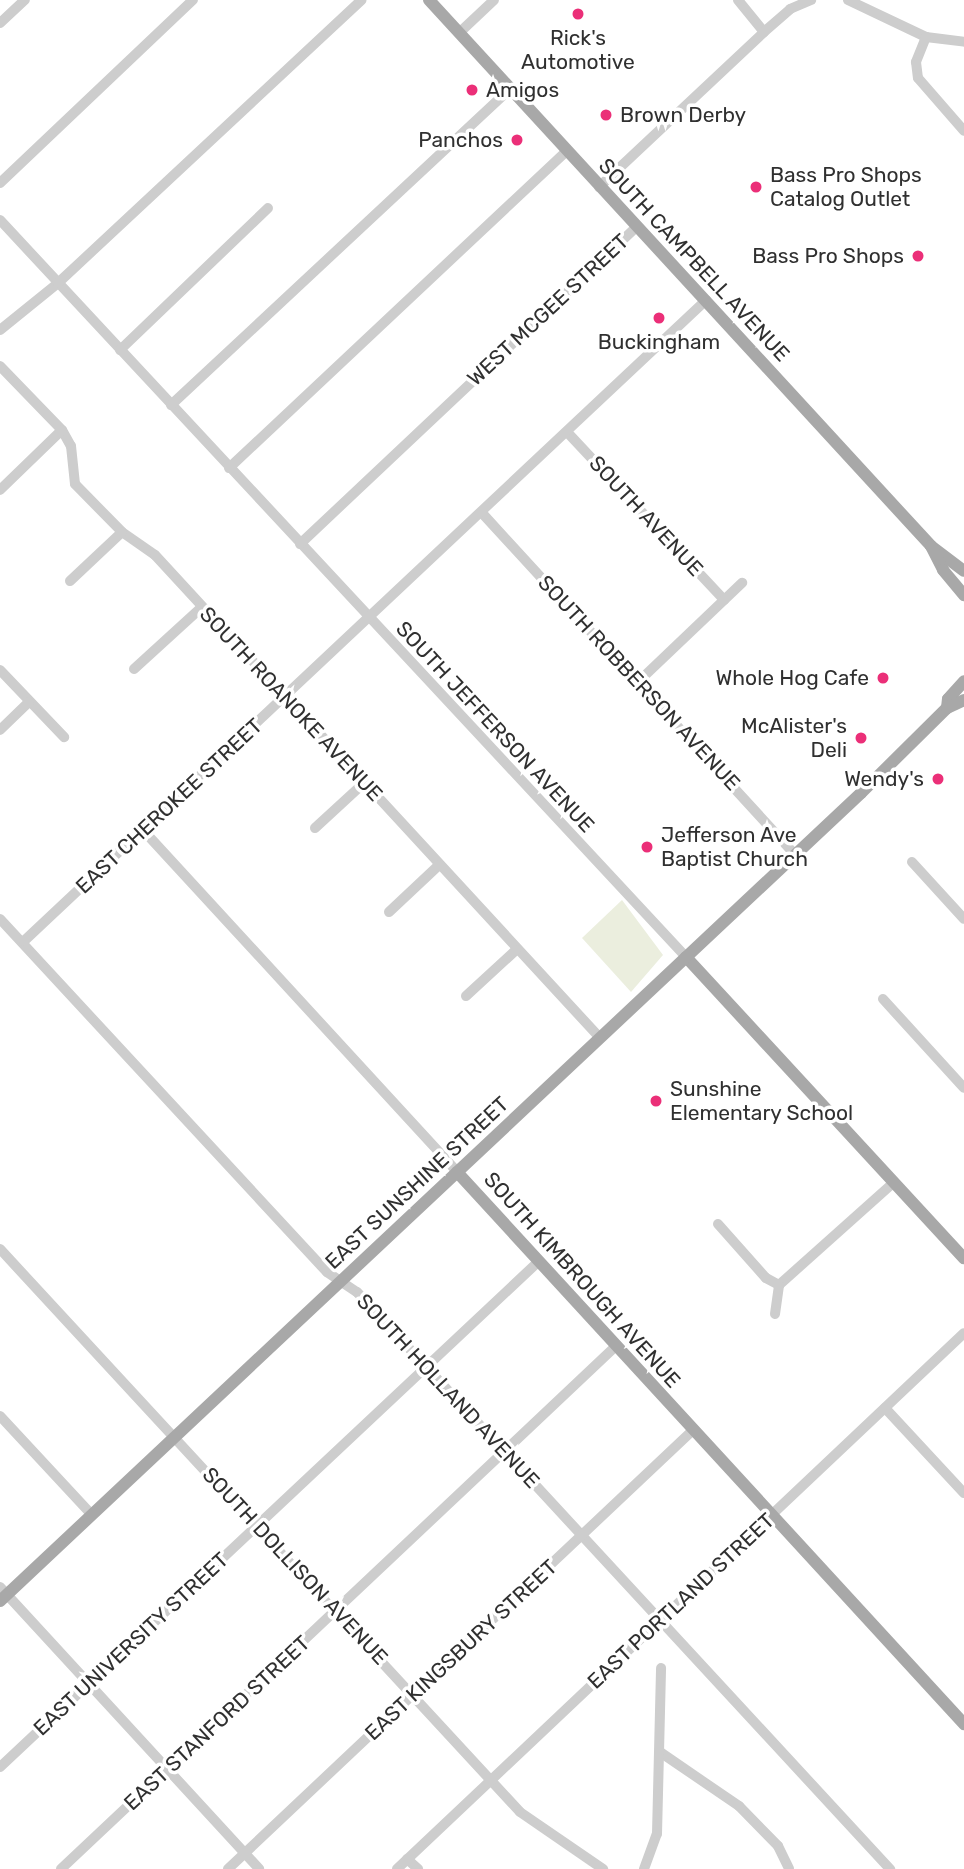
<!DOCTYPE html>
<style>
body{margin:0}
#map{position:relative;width:964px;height:1869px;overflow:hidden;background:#fff;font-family:Rubik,sans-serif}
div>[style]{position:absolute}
.green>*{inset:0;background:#ebeede}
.minor>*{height:10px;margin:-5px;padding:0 5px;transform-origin:5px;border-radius:5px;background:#cdcdcd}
.major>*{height:12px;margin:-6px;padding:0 6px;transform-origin:6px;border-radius:6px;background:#a8a8a8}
.dots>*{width:19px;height:19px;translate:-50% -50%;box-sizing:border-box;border:4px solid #fff;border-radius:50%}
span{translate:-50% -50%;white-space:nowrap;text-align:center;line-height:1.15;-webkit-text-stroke:7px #fff;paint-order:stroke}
.poi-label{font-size:21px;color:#303030}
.left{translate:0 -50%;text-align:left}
.right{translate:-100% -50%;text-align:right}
.street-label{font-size:21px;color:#303030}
</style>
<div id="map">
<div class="green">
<div style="clip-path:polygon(622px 900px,663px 955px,631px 992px,582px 938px)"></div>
</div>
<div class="minor">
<div style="left:738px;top:0;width:41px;rotate:50.9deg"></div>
<div style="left:848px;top:0;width:86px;rotate:25.4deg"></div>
<div style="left:926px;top:37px;width:38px;rotate:7deg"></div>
<div style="left:0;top:23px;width:34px;rotate:-43deg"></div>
<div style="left:459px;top:33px;width:48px;rotate:-43.3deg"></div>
<div style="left:926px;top:37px;width:27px;rotate:112deg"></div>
<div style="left:916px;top:62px;width:16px;rotate:83deg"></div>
<div style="left:918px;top:78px;width:70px;rotate:49deg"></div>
<div style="left:0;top:183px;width:266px;rotate:-43.5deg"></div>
<div style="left:599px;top:187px;width:226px;rotate:-43.2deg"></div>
<div style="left:764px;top:32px;width:35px;rotate:-41deg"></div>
<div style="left:790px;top:9px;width:23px;rotate:-23deg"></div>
<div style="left:0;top:220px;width:1007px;rotate:47.05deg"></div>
<div style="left:0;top:330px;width:75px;rotate:-39deg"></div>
<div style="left:58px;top:283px;width:415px;rotate:-43deg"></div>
<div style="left:120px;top:350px;width:205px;rotate:-43.8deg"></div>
<div style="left:0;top:366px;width:89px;rotate:45.9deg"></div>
<div style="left:62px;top:430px;width:18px;rotate:61deg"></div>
<div style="left:71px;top:446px;width:38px;rotate:84deg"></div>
<div style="left:75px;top:484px;width:67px;rotate:45.6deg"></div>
<div style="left:122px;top:532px;width:40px;rotate:34.9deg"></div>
<div style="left:155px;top:555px;width:657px;rotate:47.34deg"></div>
<div style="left:171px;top:405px;width:463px;rotate:-43deg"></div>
<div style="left:567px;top:432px;width:230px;rotate:46.9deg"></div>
<div style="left:229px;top:468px;width:463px;rotate:-43.2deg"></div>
<div style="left:0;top:490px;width:86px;rotate:-44.1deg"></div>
<div style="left:482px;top:513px;width:464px;rotate:47.5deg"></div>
<div style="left:300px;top:544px;width:462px;rotate:-43.3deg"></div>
<div style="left:70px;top:581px;width:71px;rotate:-43.3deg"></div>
<div style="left:134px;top:669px;width:92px;rotate:-42.4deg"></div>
<div style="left:0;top:670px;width:93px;rotate:46.3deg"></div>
<div style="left:638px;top:682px;width:144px;rotate:-43.6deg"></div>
<div style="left:0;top:730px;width:40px;rotate:-44deg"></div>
<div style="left:315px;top:828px;width:67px;rotate:-42.6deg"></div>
<div style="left:143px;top:830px;width:464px;rotate:47.4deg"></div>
<div style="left:912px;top:862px;width:77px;rotate:47.6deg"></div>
<div style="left:389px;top:912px;width:69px;rotate:-43.2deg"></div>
<div style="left:0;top:919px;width:481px;rotate:47.2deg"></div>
<div style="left:327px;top:1272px;width:36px;rotate:34deg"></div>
<div style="left:357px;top:1292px;width:786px;rotate:47.27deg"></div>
<div style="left:24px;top:941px;width:936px;rotate:-43.22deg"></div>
<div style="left:466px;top:996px;width:68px;rotate:-42.6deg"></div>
<div style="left:883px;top:999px;width:120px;rotate:47.7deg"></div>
<div style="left:718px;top:1224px;width:72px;rotate:48.4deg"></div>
<div style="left:766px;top:1278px;width:15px;rotate:28deg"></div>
<div style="left:0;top:1249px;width:766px;rotate:47.27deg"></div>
<div style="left:520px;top:1812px;width:101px;rotate:34.5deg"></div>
<div style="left:779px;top:1285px;width:154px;rotate:-41.8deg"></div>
<div style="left:775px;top:1314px;width:29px;rotate:-82deg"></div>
<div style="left:885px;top:1408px;width:116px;rotate:47.1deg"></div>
<div style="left:0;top:1416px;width:135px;rotate:47.1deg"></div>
<div style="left:0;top:1587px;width:383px;rotate:47.4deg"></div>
<div style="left:660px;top:1752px;width:96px;rotate:34.4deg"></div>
<div style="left:739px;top:1806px;width:56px;rotate:45.7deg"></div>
<div style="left:778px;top:1846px;width:25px;rotate:64deg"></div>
<div style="left:0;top:1767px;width:738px;rotate:-43.19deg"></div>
<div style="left:407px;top:1859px;width:15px;rotate:42deg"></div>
<div style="left:61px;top:1869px;width:763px;rotate:-43.3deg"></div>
<div style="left:228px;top:1869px;width:639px;rotate:-43.35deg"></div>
<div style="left:397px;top:1869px;width:780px;rotate:-43.39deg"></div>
<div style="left:644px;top:1869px;width:37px;rotate:-70deg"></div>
<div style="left:657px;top:1834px;width:166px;rotate:-88.6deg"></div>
</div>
<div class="major">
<div style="left:429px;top:0;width:742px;rotate:47.4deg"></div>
<div style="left:931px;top:546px;width:41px;rotate:37.1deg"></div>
<div style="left:931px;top:546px;width:27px;rotate:63deg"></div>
<div style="left:943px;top:570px;width:33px;rotate:50deg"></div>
<div style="left:947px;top:708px;width:9px;rotate:-84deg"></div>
<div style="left:948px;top:699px;width:24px;rotate:-48deg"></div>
<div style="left:686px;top:957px;width:410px;rotate:47.3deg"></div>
<div style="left:457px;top:1172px;width:750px;rotate:47.43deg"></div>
<div style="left:0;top:1601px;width:1181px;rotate:-43.18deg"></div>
<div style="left:861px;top:793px;width:121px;rotate:-44.7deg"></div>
<div style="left:947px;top:708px;width:19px;rotate:-25deg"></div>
</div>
<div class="dots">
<div style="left:578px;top:14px;background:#eb2f78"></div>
<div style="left:472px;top:90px;background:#eb2f78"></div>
<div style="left:606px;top:115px;background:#eb2f78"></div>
<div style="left:517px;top:140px;background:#eb2f78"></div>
<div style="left:756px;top:187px;background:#eb2f78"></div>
<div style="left:918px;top:256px;background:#eb2f78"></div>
<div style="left:659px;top:318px;background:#eb2f78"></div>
<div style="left:883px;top:678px;background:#eb2f78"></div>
<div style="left:861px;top:738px;background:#eb2f78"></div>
<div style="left:938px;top:779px;background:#eb2f78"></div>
<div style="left:647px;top:847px;background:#eb2f78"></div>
<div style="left:656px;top:1101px;background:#eb2f78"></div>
</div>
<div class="poi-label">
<span style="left:578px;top:50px">Rick's<br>Automotive</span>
<span class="left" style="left:486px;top:90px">Amigos</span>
<span class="left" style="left:620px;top:115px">Brown Derby</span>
<span class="right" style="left:503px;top:140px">Panchos</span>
<span class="left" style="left:770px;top:187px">Bass Pro Shops<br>Catalog Outlet</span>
<span class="right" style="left:904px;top:256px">Bass Pro Shops</span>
<span style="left:659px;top:342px">Buckingham</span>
<span class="right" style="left:869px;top:678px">Whole Hog Cafe</span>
<span class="right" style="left:847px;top:738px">McAlister's<br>Deli</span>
<span class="right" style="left:924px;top:779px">Wendy's</span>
<span class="left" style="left:661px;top:847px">Jefferson Ave<br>Baptist Church</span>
<span class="left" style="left:670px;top:1101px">Sunshine<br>Elementary School</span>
</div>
<div class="street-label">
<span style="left:694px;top:260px;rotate:47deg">SOUTH CAMPBELL AVENUE</span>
<span style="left:548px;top:310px;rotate:-43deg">WEST MCGEE STREET</span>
<span style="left:646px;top:516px;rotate:47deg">SOUTH AVENUE</span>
<span style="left:639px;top:683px;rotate:47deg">SOUTH ROBBERSON AVENUE</span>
<span style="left:291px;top:704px;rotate:47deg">SOUTH ROANOKE AVENUE</span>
<span style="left:495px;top:727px;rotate:47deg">SOUTH JEFFERSON AVENUE</span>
<span style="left:169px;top:806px;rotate:-43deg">EAST CHEROKEE STREET</span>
<span style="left:417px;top:1183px;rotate:-43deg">EAST SUNSHINE STREET</span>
<span style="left:582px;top:1280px;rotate:48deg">SOUTH KIMBROUGH AVENUE</span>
<span style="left:448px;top:1391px;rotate:47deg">SOUTH HOLLAND AVENUE</span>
<span style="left:295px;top:1566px;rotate:47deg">SOUTH DOLLISON AVENUE</span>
<span style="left:681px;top:1601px;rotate:-43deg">EAST PORTLAND STREET</span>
<span style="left:131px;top:1644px;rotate:-43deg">EAST UNIVERSITY STREET</span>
<span style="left:461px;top:1650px;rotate:-43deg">EAST KINGSBURY STREET</span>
<span style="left:217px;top:1723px;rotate:-43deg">EAST STANFORD STREET</span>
</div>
</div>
